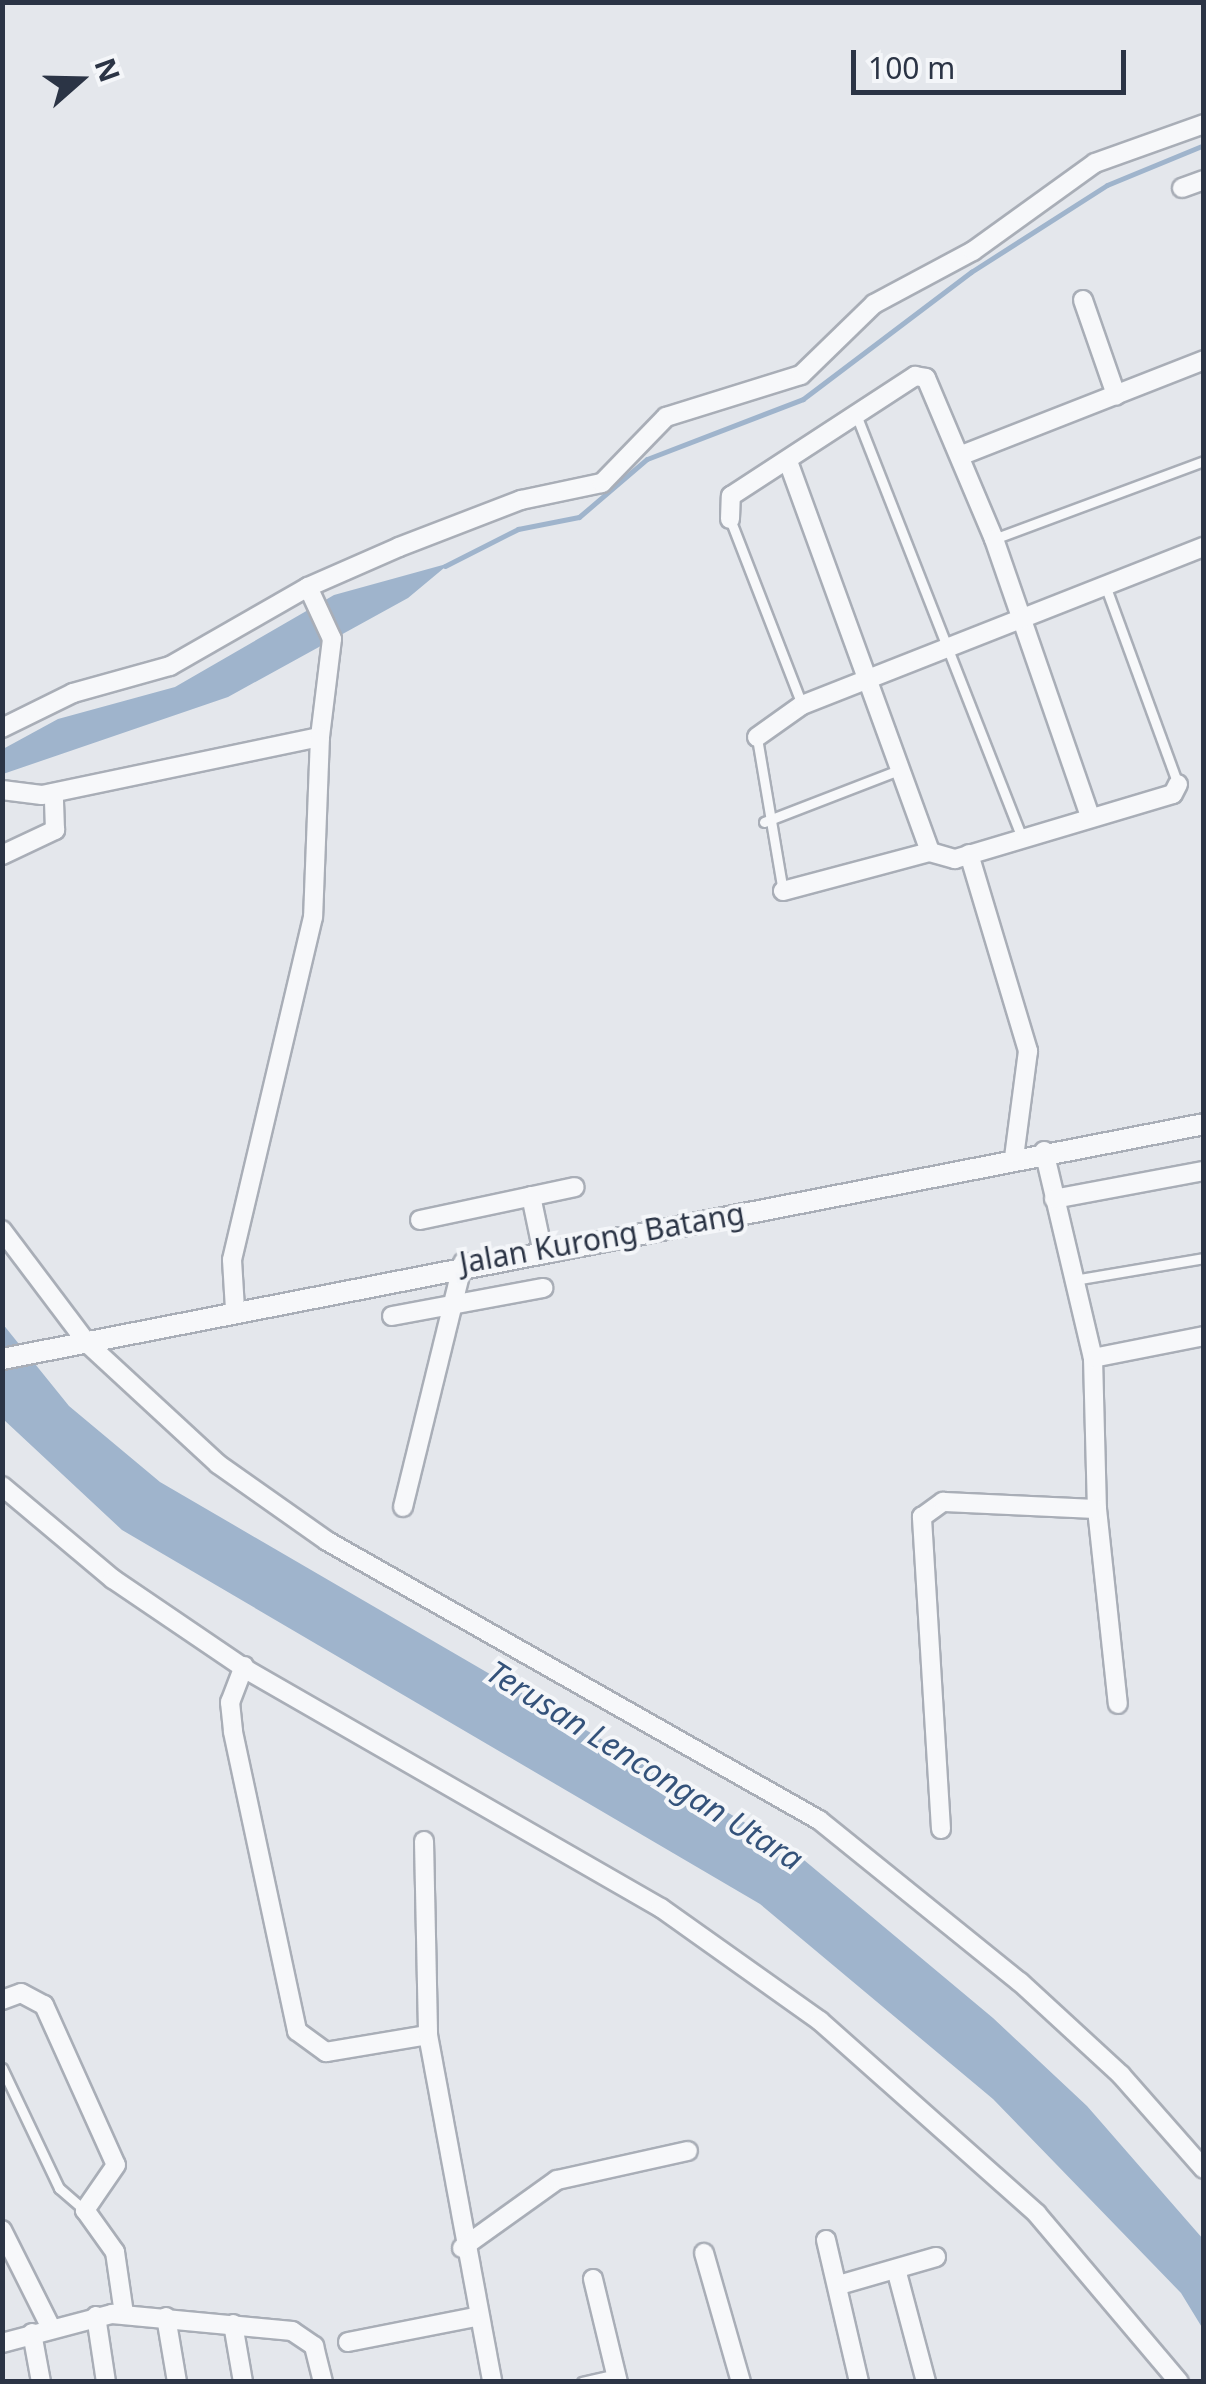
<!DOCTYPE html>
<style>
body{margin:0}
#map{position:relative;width:1206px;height:2384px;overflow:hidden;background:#e4e7ec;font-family:"Noto Sans",sans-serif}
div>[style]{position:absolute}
.water>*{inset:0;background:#9fb4cc}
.stream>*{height:5px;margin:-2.5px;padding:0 2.5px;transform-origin:2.5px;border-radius:2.5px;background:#9fb4cc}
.roads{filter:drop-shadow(2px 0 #a9aeb7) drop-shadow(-2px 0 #a9aeb7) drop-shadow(0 2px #a9aeb7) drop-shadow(0 -2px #a9aeb7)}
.service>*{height:9px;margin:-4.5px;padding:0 4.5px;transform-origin:4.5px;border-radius:4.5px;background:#f7f8fa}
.minor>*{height:18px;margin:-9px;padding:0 9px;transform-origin:9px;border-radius:9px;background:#f7f8fa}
.tertiary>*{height:20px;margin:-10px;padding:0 10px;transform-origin:10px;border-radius:10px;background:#f7f8fa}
span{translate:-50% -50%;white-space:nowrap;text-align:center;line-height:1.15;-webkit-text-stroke:8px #f4f6f9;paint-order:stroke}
.street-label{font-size:30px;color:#2b3445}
.water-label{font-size:32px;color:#34527a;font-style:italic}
.frame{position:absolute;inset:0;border:5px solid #2b3445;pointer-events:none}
.north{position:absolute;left:30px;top:30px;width:100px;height:100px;-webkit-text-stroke:8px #f4f6f9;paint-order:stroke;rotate:70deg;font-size:28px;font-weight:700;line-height:40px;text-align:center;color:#2b3445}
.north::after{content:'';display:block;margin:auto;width:35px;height:45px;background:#2b3445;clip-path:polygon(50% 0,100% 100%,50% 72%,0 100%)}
.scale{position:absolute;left:851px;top:50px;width:275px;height:45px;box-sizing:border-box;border:5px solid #2b3445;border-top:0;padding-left:12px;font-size:30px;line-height:35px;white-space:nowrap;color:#2b3445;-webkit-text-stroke:8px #f4f6f9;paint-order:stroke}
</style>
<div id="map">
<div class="water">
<div style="clip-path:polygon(450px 563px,408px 598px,228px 697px,3px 774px,3px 749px,58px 719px,175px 687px,334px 595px)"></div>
<div style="clip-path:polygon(2px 1323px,69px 1406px,160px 1482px,792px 1850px,993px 2018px,1087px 2106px,1203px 2239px,1203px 2329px,1181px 2293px,993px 2099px,760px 1904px,122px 1530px,3px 1419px)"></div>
</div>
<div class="stream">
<div style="left:445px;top:566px;width:82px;rotate:-26.9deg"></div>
<div style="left:518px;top:529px;width:62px;rotate:-11.1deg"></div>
<div style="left:579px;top:517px;width:89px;rotate:-40.5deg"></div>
<div style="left:647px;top:459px;width:167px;rotate:-21deg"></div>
<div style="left:803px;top:399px;width:211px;rotate:-37.1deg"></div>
<div style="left:971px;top:272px;width:161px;rotate:-32.6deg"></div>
<div style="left:1107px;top:185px;width:105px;rotate:-22.4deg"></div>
</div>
<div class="roads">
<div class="service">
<div style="left:857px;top:417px;width:450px;rotate:68.6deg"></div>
<div style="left:730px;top:519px;width:199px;rotate:68.8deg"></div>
<div style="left:994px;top:539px;width:224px;rotate:-20.4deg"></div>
<div style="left:1105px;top:585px;width:212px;rotate:69.9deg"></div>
<div style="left:757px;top:738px;width:155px;rotate:80.4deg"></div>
<div style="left:764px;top:822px;width:145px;rotate:-21.1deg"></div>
<div style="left:1074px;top:1280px;width:132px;rotate:-9.6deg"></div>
<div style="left:2px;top:2068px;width:133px;rotate:64.6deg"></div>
<div style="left:59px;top:2188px;width:33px;rotate:41deg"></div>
<div style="left:582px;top:2382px;width:35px;rotate:-13deg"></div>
</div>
<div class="minor">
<div style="left:1182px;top:188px;width:23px;rotate:-20deg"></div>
<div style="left:1083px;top:300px;width:101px;rotate:70.8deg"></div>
<div style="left:962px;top:455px;width:260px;rotate:-21.4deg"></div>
<div style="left:789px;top:464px;width:413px;rotate:70deg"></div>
<div style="left:730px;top:519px;width:23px;rotate:-88deg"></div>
<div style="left:731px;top:496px;width:220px;rotate:-33.1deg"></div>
<div style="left:915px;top:376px;width:11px;rotate:10deg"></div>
<div style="left:926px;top:378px;width:175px;rotate:67.1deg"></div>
<div style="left:994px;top:539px;width:293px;rotate:70.9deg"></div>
<div style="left:308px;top:587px;width:57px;rotate:65.2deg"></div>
<div style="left:332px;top:639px;width:99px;rotate:97deg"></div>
<div style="left:2px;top:728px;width:79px;rotate:-26.2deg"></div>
<div style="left:73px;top:693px;width:101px;rotate:-15.6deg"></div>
<div style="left:170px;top:666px;width:159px;rotate:-29.8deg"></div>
<div style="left:308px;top:587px;width:99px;rotate:-23.7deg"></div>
<div style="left:399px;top:547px;width:131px;rotate:-21.1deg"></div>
<div style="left:521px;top:500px;width:83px;rotate:-11.9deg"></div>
<div style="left:602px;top:483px;width:92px;rotate:-45.9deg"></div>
<div style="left:666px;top:417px;width:141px;rotate:-17.3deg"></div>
<div style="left:801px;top:375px;width:102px;rotate:-44.2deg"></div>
<div style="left:874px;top:304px;width:112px;rotate:-28.2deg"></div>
<div style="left:973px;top:251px;width:150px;rotate:-35.8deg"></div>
<div style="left:1095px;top:163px;width:116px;rotate:-19.7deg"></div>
<div style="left:757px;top:737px;width:55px;rotate:-35.4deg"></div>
<div style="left:802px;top:705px;width:432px;rotate:-21.5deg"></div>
<div style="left:2px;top:790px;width:40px;rotate:7.1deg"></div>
<div style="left:42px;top:795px;width:284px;rotate:-11.8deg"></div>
<div style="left:320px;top:737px;width:180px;rotate:92.2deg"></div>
<div style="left:313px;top:917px;width:352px;rotate:103.3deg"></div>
<div style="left:232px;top:1260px;width:49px;rotate:86.5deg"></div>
<div style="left:969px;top:854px;width:206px;rotate:73.3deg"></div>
<div style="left:1028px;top:1051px;width:107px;rotate:97.5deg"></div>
<div style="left:2px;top:855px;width:59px;rotate:-25.3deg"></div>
<div style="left:55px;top:830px;width:37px;rotate:-92deg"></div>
<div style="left:783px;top:891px;width:152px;rotate:-14.9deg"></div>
<div style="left:930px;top:852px;width:26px;rotate:16deg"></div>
<div style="left:955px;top:859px;width:227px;rotate:-16.6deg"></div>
<div style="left:1173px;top:794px;width:11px;rotate:-63deg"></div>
<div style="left:1044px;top:1151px;width:213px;rotate:76.7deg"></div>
<div style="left:1093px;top:1358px;width:151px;rotate:88.5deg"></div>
<div style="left:1097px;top:1509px;width:196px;rotate:83.9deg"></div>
<div style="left:531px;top:1196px;width:53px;rotate:78.1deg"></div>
<div style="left:1054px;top:1199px;width:153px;rotate:-10.6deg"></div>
<div style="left:420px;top:1220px;width:158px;rotate:-12deg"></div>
<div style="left:2px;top:1230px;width:141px;rotate:53deg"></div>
<div style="left:87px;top:1343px;width:178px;rotate:42.7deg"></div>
<div style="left:218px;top:1464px;width:133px;rotate:35.2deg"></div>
<div style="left:327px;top:1541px;width:566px;rotate:29.56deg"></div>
<div style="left:819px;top:1820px;width:258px;rotate:38.9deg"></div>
<div style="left:1020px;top:1982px;width:137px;rotate:42.6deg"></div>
<div style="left:1121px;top:2075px;width:125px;rotate:48.6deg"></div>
<div style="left:392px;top:1316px;width:154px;rotate:-10.5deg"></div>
<div style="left:1093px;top:1358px;width:113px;rotate:-11.2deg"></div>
<div style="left:2px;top:1486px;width:145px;rotate:40deg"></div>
<div style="left:113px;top:1579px;width:162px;rotate:34.2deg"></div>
<div style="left:247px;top:1670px;width:478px;rotate:29.9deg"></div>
<div style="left:661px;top:1908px;width:195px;rotate:35.4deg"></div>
<div style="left:820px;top:2021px;width:290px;rotate:41.6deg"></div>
<div style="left:1037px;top:2214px;width:220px;rotate:49.8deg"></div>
<div style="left:403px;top:1507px;width:252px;rotate:-76.2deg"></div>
<div style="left:244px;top:1666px;width:39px;rotate:111deg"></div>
<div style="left:230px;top:1702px;width:30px;rotate:84deg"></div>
<div style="left:233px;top:1732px;width:306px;rotate:77.9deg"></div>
<div style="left:297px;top:2031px;width:36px;rotate:36deg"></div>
<div style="left:326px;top:2052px;width:103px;rotate:-9.5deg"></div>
<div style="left:428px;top:2035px;width:353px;rotate:79.5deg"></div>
<div style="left:941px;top:1829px;width:313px;rotate:-93.5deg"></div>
<div style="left:922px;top:1517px;width:26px;rotate:-36deg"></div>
<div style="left:943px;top:1502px;width:154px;rotate:2.6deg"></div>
<div style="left:424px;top:1841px;width:194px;rotate:88.8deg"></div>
<div style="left:2px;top:2000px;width:20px;rotate:-20deg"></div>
<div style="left:21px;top:1993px;width:26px;rotate:28deg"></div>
<div style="left:44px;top:2005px;width:175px;rotate:65.8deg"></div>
<div style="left:116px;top:2165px;width:55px;rotate:124.6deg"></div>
<div style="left:85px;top:2210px;width:52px;rotate:54.5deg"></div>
<div style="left:115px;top:2252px;width:63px;rotate:81.7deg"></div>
<div style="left:2px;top:2230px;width:110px;rotate:63.4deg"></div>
<div style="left:826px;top:2240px;width:146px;rotate:76.9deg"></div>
<div style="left:462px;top:2248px;width:117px;rotate:-35.6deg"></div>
<div style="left:557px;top:2180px;width:134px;rotate:-12.5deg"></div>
<div style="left:704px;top:2253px;width:134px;rotate:74deg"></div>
<div style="left:896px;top:2269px;width:117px;rotate:75.1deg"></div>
<div style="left:593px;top:2279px;width:106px;rotate:76.4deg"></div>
<div style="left:839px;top:2285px;width:101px;rotate:-16.1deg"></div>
<div style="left:96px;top:2316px;width:67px;rotate:81.4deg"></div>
<div style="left:166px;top:2317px;width:66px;rotate:80.4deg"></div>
<div style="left:233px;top:2324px;width:59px;rotate:80.2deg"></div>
<div style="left:32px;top:2333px;width:50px;rotate:79.6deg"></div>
<div style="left:348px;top:2342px;width:129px;rotate:-11.1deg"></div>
<div style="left:2px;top:2343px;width:114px;rotate:-14.8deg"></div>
<div style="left:112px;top:2314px;width:181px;rotate:5.4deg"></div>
<div style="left:292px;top:2331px;width:27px;rotate:34deg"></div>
<div style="left:314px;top:2346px;width:37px;rotate:76deg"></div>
</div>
<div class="tertiary">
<div style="left:2px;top:1359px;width:1225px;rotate:-11.06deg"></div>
</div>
</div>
<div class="street-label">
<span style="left:602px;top:1238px;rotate:-10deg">Jalan Kurong Batang</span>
</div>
<div class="water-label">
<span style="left:645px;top:1765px;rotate:32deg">Terusan Lencongan Utara</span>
</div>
<div class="frame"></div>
<div class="north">N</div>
<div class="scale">100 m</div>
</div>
